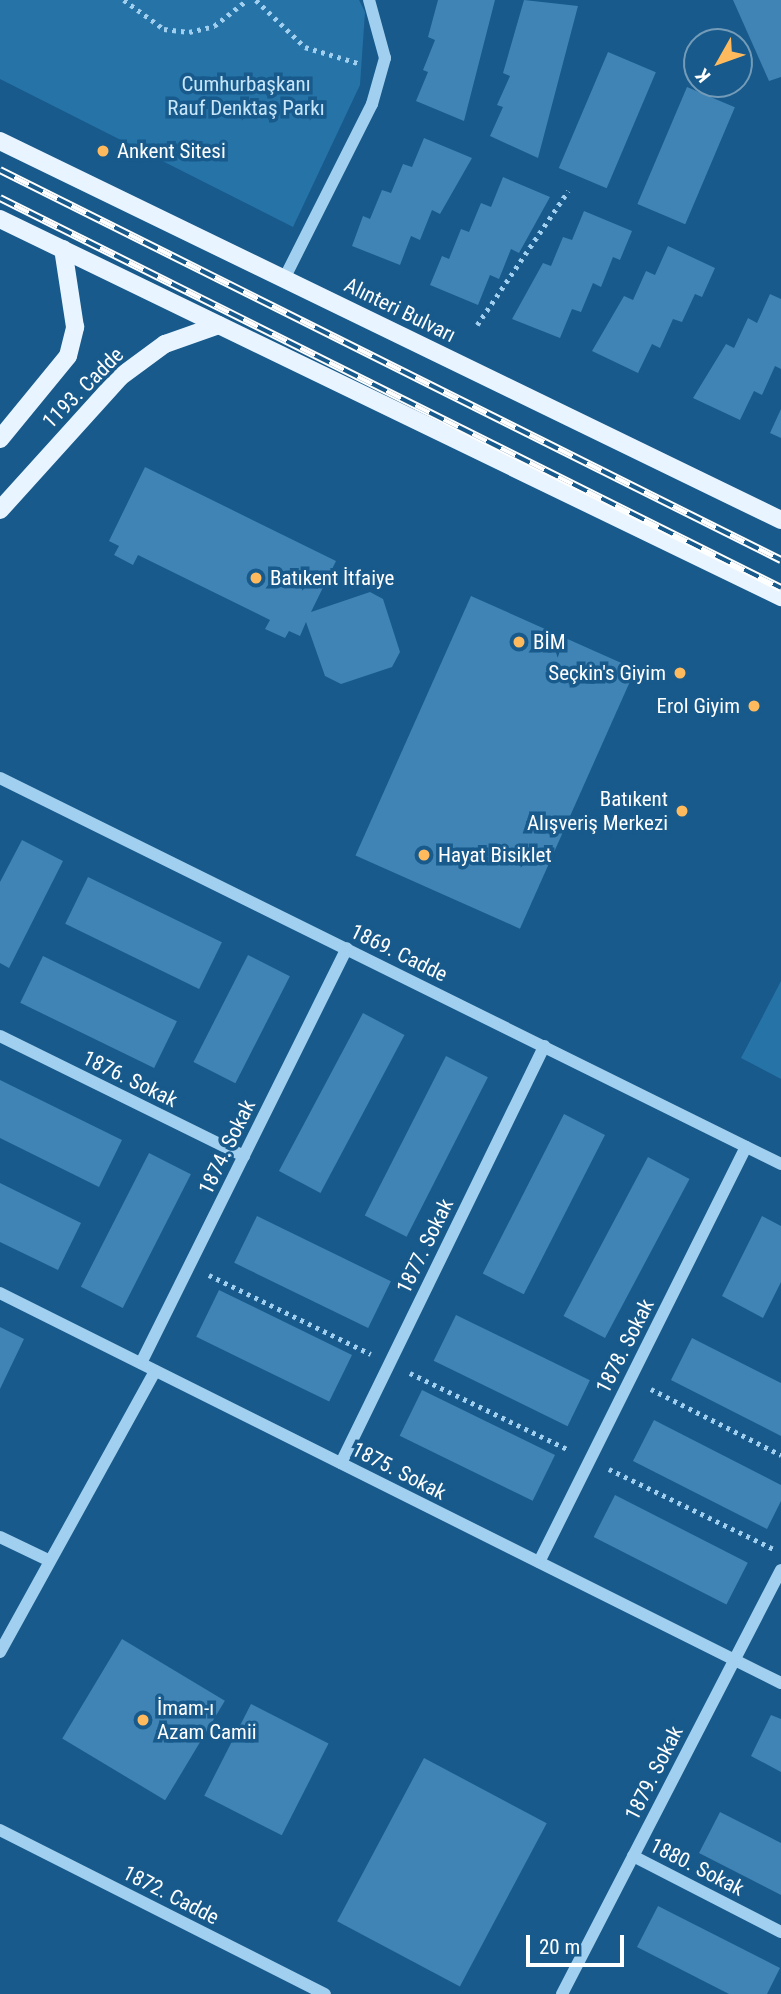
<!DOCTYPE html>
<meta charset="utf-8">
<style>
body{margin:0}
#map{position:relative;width:781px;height:1994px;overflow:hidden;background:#175a8b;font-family:"Roboto Condensed",sans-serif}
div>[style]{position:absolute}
.green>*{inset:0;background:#2673a8}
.building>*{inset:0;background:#3f84b4;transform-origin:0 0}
.path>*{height:4.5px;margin-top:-2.25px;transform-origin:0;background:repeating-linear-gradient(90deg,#a1cfef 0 3.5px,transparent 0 8.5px)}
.minor>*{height:12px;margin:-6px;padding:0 6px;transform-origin:6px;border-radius:6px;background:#a1cfef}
.major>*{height:18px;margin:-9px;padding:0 9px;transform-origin:9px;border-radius:9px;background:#e8f4ff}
.rail>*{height:8px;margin-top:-4px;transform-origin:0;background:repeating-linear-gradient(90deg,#175a8b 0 16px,#fff 0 32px);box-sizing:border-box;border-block:2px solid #fff}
.dots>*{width:19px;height:19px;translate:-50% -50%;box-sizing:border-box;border:4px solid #175a8b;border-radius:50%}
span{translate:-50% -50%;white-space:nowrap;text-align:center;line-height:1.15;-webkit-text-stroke:7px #175a8b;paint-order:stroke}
.park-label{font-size:21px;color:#c7e6fa}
.poi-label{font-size:21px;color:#fff}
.left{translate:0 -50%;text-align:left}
.right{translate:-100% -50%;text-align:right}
.street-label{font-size:21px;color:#fff}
.north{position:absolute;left:683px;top:28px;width:70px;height:70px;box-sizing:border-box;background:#175a8b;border:2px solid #749cb9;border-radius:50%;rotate:230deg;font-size:19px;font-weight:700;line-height:28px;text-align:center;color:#fff}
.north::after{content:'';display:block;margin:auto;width:24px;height:32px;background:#ffba5e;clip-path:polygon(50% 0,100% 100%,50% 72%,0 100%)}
.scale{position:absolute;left:526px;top:1935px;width:98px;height:32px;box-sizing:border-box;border:4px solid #fff;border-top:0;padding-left:9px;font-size:21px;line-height:24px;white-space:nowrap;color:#fff;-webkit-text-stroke:5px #175a8b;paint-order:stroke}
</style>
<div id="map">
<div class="green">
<div style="clip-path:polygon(0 0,359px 0,365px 12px,360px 85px,293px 227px,0 79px)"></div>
<div style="clip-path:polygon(781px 981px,781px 1079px,741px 1058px)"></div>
</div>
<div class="building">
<div style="clip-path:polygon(438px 0,495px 0,464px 121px,416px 101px,428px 72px,423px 70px,435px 40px,428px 37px)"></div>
<div style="clip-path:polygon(524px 0,578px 6px,538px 158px,490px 136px,503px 107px,497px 105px,510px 76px,503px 73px)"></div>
<div style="clip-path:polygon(733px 0,781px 0,781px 77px,769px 81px)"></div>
<div style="left:608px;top:52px;width:52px;height:126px;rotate:23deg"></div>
<div style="left:687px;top:87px;width:52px;height:127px;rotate:23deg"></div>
<div style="clip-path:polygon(424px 138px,472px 158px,440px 214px,432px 210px,420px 240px,411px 236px,400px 265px,352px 246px,363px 216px,370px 219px,382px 190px,391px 193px,403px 164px,412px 167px)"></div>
<div style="clip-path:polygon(503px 177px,550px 197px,519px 253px,511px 249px,499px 279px,490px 275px,478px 305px,430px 285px,442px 256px,449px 259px,461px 229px,469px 232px,481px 203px,491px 207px)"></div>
<div style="clip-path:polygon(584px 211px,632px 231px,620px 260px,613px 257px,601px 287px,593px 283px,581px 312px,572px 309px,560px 338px,512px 319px,543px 263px,551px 266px,563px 237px,572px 240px)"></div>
<div style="clip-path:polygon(668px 246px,715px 268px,702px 297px,695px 294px,682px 322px,673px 319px,660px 348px,652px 344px,638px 373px,592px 351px,624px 296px,633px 300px,646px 271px,655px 275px)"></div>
<div style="clip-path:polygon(770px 294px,781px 299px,781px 369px,775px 366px,762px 395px,754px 391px,740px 420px,693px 398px,726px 344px,734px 348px,748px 318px,757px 323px)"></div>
<div style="clip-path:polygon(781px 409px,781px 438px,770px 433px)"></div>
<div style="clip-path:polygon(145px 467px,336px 561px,311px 612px,370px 592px,383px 599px,400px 652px,392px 667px,341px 684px,325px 676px,306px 622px,300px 636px,289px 631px,285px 638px,265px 629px,270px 620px,138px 555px,133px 565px,114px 555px,119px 546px,109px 541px)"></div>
<div style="left:471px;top:596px;width:180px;height:284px;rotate:24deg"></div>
<div style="clip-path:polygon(22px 840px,63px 861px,9px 968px,0 963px,0 882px)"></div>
<div style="left:88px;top:877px;width:149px;height:52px;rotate:26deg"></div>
<div style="left:248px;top:955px;width:47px;height:120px;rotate:27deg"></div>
<div style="left:43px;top:956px;width:149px;height:52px;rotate:26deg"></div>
<div style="left:363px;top:1013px;width:47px;height:179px;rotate:28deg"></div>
<div style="left:446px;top:1056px;width:47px;height:179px;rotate:27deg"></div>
<div style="clip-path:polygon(0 1080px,122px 1140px,99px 1187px,0 1138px)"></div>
<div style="left:564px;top:1114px;width:46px;height:179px;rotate:27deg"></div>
<div style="left:149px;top:1153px;width:47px;height:150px;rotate:27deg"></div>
<div style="left:648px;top:1157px;width:47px;height:180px;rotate:28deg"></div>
<div style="clip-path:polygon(0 1183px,81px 1223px,58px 1270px,0 1242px)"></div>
<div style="left:257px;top:1216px;width:149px;height:52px;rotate:26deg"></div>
<div style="clip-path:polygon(762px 1216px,781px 1226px,781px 1282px,763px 1318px,722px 1296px)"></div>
<div style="left:219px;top:1290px;width:148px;height:52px;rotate:26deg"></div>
<div style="left:456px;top:1315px;width:149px;height:51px;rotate:26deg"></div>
<div style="clip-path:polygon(0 1327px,24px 1339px,0 1389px)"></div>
<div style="clip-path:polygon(692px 1338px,781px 1383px,781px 1436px,671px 1380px)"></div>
<div style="left:422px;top:1390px;width:148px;height:51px;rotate:26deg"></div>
<div style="clip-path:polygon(654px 1420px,781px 1485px,781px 1501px,767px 1529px,633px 1461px)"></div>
<div style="left:615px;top:1495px;width:149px;height:47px;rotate:27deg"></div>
<div style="left:122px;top:1639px;width:120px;height:116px;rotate:31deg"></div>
<div style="left:251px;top:1704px;width:87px;height:103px;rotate:27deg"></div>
<div style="clip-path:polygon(771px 1715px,781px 1719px,781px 1772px,751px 1756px)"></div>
<div style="left:424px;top:1758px;width:139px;height:185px;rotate:28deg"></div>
<div style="clip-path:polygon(720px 1812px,781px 1843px,781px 1895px,699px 1853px)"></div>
<div style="clip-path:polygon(658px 1906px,780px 1968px,767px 1994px,729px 1994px,637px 1947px)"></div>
</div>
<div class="path">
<div style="left:124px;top:0;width:49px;rotate:35.9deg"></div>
<div style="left:164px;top:29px;width:25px;rotate:7deg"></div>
<div style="left:189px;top:32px;width:26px;rotate:-13deg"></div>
<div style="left:214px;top:26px;width:42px;rotate:-38.2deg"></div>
<div style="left:256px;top:0;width:68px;rotate:43.8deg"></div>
<div style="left:305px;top:47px;width:59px;rotate:16.9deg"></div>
<div style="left:477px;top:325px;width:162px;rotate:-55.8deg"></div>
<div style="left:209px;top:1275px;width:180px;rotate:26deg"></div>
<div style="left:410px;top:1373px;width:177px;rotate:25.8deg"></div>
<div style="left:651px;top:1389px;width:146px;rotate:26.9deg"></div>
<div style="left:609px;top:1469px;width:183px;rotate:25.9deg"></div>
</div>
<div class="minor">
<div style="left:284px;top:279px;width:196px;rotate:-63.3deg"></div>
<div style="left:372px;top:104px;width:48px;rotate:-74.2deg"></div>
<div style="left:385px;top:58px;width:60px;rotate:-105.4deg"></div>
<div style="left:0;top:778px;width:871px;rotate:26.3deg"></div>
<div style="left:0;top:1036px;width:272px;rotate:26.2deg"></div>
<div style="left:0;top:1293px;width:873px;rotate:26.54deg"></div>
<div style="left:141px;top:1363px;width:463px;rotate:-63.6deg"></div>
<div style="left:341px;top:1463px;width:464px;rotate:-64deg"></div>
<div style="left:0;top:1537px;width:55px;rotate:25.6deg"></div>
<div style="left:539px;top:1562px;width:464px;rotate:-63.5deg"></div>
<div style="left:0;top:1652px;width:321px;rotate:-61.1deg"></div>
<div style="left:0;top:1830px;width:364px;rotate:26.8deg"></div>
<div style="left:633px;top:1856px;width:166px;rotate:27.2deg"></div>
<div style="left:562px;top:1994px;width:477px;rotate:-62.7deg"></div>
</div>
<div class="major">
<div style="left:0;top:141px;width:868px;rotate:25.89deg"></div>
<div style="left:0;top:219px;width:868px;rotate:25.83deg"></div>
<div style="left:0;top:439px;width:107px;rotate:-50.7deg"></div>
<div style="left:68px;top:356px;width:30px;rotate:-76deg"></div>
<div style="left:75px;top:327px;width:79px;rotate:-98.7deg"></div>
<div style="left:0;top:510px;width:179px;rotate:-47.9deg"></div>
<div style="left:120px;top:377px;width:56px;rotate:-36.3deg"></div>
<div style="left:165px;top:344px;width:57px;rotate:-19.4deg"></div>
</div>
<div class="rail">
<div style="left:0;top:170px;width:873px;rotate:26.54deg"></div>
<div style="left:0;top:198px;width:873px;rotate:26.54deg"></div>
</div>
<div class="dots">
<div style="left:103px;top:151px;background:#ffba5e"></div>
<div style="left:256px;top:578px;background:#ffba5e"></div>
<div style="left:519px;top:642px;background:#ffba5e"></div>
<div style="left:680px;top:673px;background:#ffba5e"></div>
<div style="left:754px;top:706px;background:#ffba5e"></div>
<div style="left:682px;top:811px;background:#ffba5e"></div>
<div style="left:424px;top:855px;background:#ffba5e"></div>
<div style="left:143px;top:1720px;background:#ffba5e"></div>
</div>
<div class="park-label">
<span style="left:246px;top:96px">Cumhurbaşkanı<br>Rauf Denktaş Parkı</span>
</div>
<div class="poi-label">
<span class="left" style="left:117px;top:151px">Ankent Sitesi</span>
<span class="left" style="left:270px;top:578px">Batıkent İtfaiye</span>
<span class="left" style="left:533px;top:642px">BİM</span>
<span class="right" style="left:666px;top:673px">Seçkin's Giyim</span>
<span class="right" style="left:740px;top:706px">Erol Giyim</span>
<span class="right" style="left:668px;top:811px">Batıkent<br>Alışveriş Merkezi</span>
<span class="left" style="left:438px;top:855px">Hayat Bisiklet</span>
<span class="left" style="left:157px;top:1720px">İmam-ı<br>Azam Camii</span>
</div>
<div class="street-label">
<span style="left:400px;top:310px;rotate:26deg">Alınteri Bulvarı</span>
<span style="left:83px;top:388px;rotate:-45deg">1193. Cadde</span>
<span style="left:399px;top:953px;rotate:26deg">1869. Cadde</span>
<span style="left:130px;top:1079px;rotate:26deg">1876. Sokak</span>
<span style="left:227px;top:1147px;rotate:-64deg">1874. Sokak</span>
<span style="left:425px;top:1246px;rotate:-64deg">1877. Sokak</span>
<span style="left:625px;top:1346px;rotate:-63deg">1878. Sokak</span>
<span style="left:399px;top:1471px;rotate:27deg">1875. Sokak</span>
<span style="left:654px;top:1773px;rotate:-63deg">1879. Sokak</span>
<span style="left:697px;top:1867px;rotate:27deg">1880. Sokak</span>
<span style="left:171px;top:1895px;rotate:27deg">1872. Cadde</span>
</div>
<div class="north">K</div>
<div class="scale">20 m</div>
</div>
